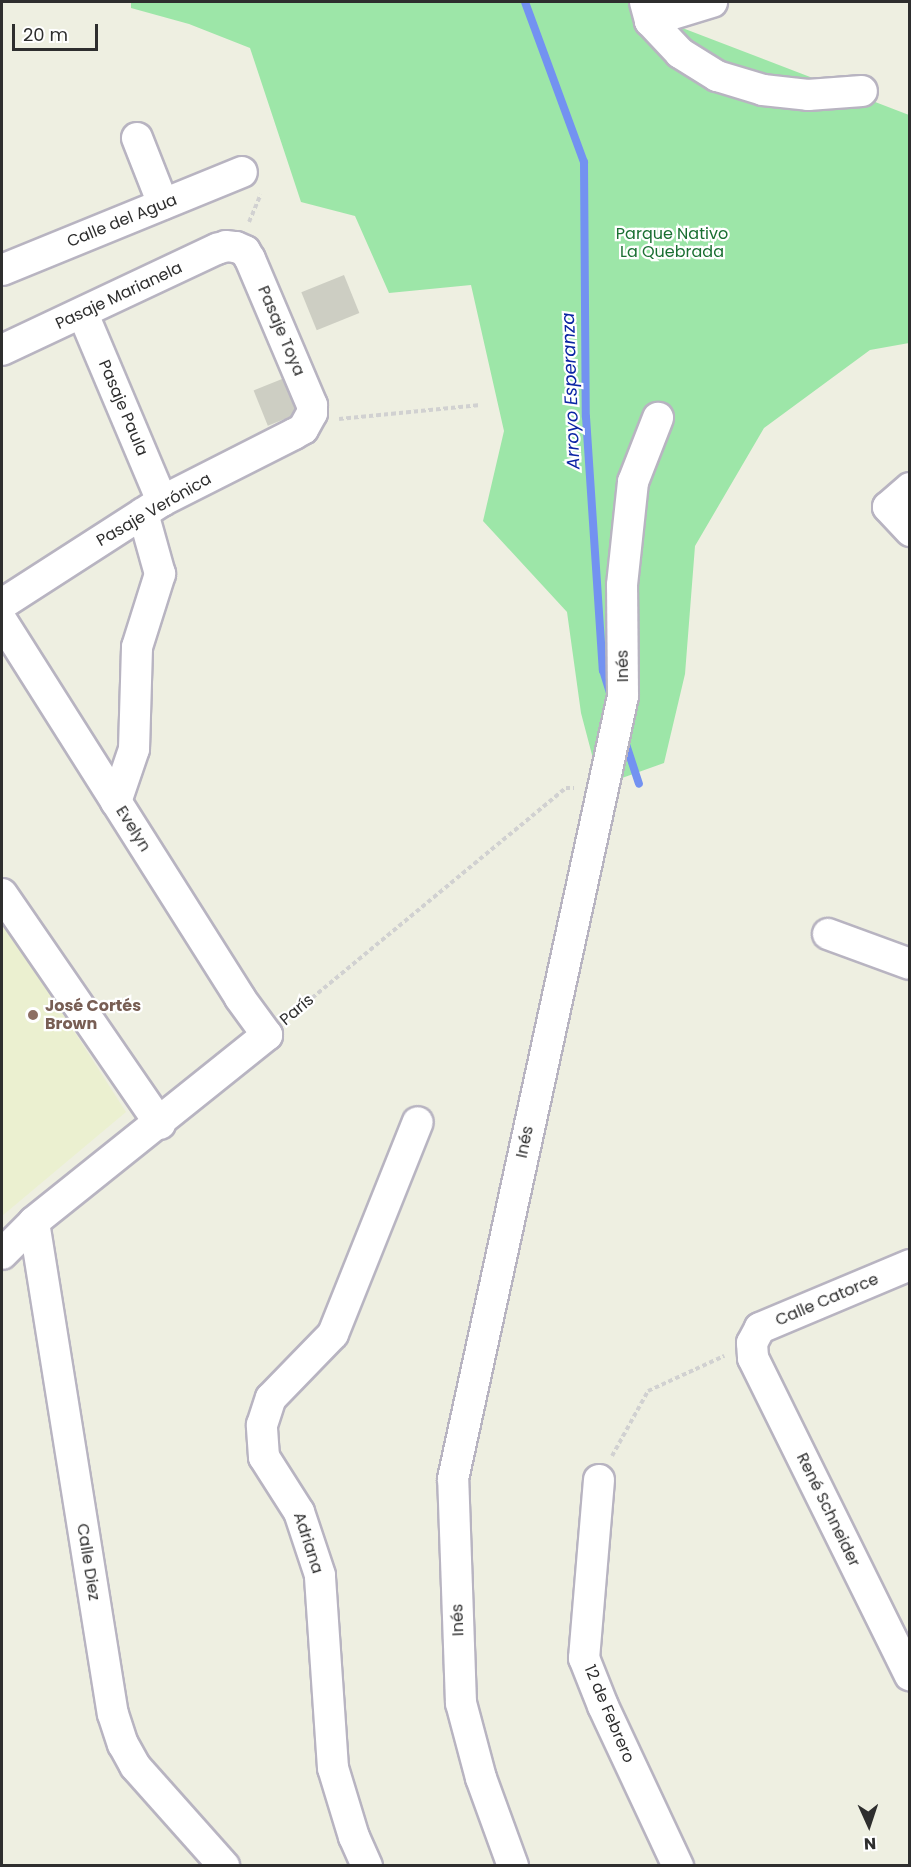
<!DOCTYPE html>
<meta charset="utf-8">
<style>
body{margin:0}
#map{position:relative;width:911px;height:1867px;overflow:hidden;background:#eeefe1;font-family:Poppins,sans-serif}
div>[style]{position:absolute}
.education>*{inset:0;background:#ebf0d0}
.green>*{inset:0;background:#9de6a8}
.stream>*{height:8px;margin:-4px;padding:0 4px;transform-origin:4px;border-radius:4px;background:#7392f1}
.building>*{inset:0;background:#cdcec3;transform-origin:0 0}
.path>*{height:4px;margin-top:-2px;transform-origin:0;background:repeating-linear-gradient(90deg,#d1d1d1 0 4.5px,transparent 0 7.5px)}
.roads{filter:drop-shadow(2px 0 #b8b4c1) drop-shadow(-2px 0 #b8b4c1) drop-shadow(0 2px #b8b4c1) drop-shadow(0 -2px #b8b4c1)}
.minor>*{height:30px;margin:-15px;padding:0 15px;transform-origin:15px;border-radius:15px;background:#fff}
.dots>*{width:16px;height:16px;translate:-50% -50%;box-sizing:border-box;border:3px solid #fff;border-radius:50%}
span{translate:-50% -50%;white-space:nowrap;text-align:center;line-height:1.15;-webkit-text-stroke:4.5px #fff;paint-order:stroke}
.street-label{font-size:16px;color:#2e2e2e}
.park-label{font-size:16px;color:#1a6f32}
.education-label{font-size:16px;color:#785e54;font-weight:700}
.left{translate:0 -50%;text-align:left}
.water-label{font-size:18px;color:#0b25a4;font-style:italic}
.frame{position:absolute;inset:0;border:3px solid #2e2e2e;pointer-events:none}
.north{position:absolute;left:839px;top:1795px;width:60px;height:60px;-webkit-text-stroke:4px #fff;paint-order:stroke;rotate:177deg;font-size:16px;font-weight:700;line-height:24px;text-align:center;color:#2e2e2e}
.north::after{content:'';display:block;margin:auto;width:21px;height:27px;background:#2e2e2e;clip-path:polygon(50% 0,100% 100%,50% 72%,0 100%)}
.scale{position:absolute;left:12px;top:24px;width:86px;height:27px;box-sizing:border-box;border:3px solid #2e2e2e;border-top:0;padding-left:8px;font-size:18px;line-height:21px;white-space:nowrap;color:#2e2e2e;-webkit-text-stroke:4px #fff;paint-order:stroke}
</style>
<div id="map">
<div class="education">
<div style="clip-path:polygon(2px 919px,126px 1112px,2px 1216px)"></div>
</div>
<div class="green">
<div style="clip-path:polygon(131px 2px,633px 2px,638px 11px,909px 115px,909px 343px,870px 350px,764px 428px,695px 546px,685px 674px,664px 763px,608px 783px,601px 789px,581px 713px,567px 612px,483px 521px,504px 431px,471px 285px,389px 293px,355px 216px,301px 202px,250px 48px,189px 24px,131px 8px)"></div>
</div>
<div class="stream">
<div style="left:525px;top:2px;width:171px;rotate:69.8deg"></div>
<div style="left:584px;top:162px;width:255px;rotate:89.6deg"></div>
<div style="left:586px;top:417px;width:254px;rotate:86.2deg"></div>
<div style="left:603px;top:670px;width:28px;rotate:73deg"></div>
<div style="left:624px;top:738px;width:48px;rotate:71.9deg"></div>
</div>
<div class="building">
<div style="left:344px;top:275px;width:41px;height:46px;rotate:68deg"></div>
<div style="left:287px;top:377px;width:38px;height:36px;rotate:68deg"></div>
</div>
<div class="path">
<div style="left:249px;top:222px;width:30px;rotate:-67deg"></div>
<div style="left:339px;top:419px;width:142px;rotate:-5.7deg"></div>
<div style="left:289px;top:1017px;width:359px;rotate:-39.6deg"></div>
<div style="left:566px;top:788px;width:8px"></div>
<div style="left:612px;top:1456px;width:74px;rotate:-61deg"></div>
<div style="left:648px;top:1391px;width:84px;rotate:-24.7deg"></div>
</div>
<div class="roads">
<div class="minor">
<div style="left:645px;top:2px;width:20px;rotate:75deg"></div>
<div style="left:650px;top:21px;width:44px;rotate:46.8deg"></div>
<div style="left:680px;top:53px;width:44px;rotate:31.9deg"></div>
<div style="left:717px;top:76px;width:48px;rotate:16.9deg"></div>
<div style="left:763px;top:90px;width:45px;rotate:6.3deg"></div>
<div style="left:808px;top:95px;width:54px;rotate:-4.2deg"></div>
<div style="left:650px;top:21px;width:65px;rotate:-17deg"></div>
<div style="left:137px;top:138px;width:71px;rotate:68.5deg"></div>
<div style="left:2px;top:270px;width:259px;rotate:-22.2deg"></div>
<div style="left:83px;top:314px;width:203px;rotate:67.1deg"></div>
<div style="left:2px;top:350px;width:238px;rotate:-25.2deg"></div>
<div style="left:217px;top:249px;width:9px;rotate:-18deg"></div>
<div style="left:226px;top:246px;width:10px;rotate:6deg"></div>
<div style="left:236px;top:247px;width:10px;rotate:24deg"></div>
<div style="left:245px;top:251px;width:9px;rotate:58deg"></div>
<div style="left:250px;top:259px;width:159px;rotate:67deg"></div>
<div style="left:312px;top:405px;width:8px;rotate:90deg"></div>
<div style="left:312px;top:413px;width:18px;rotate:119deg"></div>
<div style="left:303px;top:429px;width:10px;rotate:151deg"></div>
<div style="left:294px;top:434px;width:148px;rotate:153.1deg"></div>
<div style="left:162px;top:501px;width:190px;rotate:147.2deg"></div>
<div style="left:910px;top:488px;width:29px;rotate:139deg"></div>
<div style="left:888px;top:507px;width:33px;rotate:47deg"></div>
<div style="left:2px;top:621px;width:446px;rotate:57.7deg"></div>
<div style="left:240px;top:998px;width:46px;rotate:53.9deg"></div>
<div style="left:267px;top:1035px;width:299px;rotate:141.3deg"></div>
<div style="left:34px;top:1222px;width:45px;rotate:135deg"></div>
<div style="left:116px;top:802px;width:56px;rotate:-71.2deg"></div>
<div style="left:134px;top:749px;width:102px;rotate:-88.3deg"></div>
<div style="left:137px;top:647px;width:77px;rotate:-72.5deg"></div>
<div style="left:160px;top:574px;width:63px;rotate:-105.6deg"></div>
<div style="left:2px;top:894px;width:279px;rotate:55.5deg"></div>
<div style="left:828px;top:934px;width:87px;rotate:20.1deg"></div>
<div style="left:34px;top:1222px;width:498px;rotate:80.9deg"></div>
<div style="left:113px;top:1714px;width:32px;rotate:72deg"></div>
<div style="left:123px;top:1744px;width:25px;rotate:61deg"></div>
<div style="left:135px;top:1766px;width:134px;rotate:48.3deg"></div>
<div style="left:910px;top:1265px;width:163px;rotate:157.2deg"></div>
<div style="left:760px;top:1328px;width:17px;rotate:118deg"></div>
<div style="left:752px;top:1343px;width:15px;rotate:86deg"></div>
<div style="left:753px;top:1358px;width:354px;rotate:63.7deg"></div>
<div style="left:599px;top:1480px;width:179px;rotate:94.8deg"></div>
<div style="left:584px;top:1658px;width:52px;rotate:68.4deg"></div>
<div style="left:603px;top:1706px;width:177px;rotate:64.9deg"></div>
<div style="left:367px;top:1866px;width:32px;rotate:-114deg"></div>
<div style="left:354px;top:1837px;width:72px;rotate:-106.9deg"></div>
<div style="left:333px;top:1768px;width:193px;rotate:-93.9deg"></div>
<div style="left:320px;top:1575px;width:66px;rotate:-108.4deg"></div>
<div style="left:299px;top:1512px;width:65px;rotate:-122.5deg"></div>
<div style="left:264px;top:1457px;width:32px;rotate:-94deg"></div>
<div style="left:262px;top:1425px;width:28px;rotate:-72deg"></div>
<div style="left:271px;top:1398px;width:89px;rotate:-45.9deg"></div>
<div style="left:333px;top:1334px;width:228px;rotate:-68.2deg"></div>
<div style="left:513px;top:1866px;width:94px;rotate:-110deg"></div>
<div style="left:481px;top:1778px;width:78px;rotate:-104.9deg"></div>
<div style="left:461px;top:1703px;width:224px;rotate:-92deg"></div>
<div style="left:453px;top:1479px;width:801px;rotate:-77.75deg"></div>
<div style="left:623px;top:696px;width:111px;rotate:-90.5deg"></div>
<div style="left:622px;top:585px;width:104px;rotate:-83.9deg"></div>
<div style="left:633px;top:482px;width:69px;rotate:-68.7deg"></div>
</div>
</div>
<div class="dots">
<div style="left:33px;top:1015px;background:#8d6e63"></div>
</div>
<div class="street-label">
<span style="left:122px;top:221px;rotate:-22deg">Calle del Agua</span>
<span style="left:119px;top:296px;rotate:-25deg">Pasaje Marianela</span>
<span style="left:281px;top:331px;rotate:67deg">Pasaje Toya</span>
<span style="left:123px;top:408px;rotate:67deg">Pasaje Paula</span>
<span style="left:154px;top:510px;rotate:-30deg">Pasaje Verónica</span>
<span style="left:623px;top:666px;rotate:-91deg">Inés</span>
<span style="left:133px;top:829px;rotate:58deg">Evelyn</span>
<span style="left:297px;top:1010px;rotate:-40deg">París</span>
<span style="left:525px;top:1142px;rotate:-78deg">Inés</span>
<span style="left:827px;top:1300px;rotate:-23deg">Calle Catorce</span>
<span style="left:828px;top:1510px;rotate:64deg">René Schneider</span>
<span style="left:308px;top:1543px;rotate:72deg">Adriana</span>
<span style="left:88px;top:1562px;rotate:81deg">Calle Diez</span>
<span style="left:458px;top:1620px;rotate:-92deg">Inés</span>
<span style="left:609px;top:1714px;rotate:67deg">12 de Febrero</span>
</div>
<div class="park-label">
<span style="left:672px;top:243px">Parque Nativo<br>La Quebrada</span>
</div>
<div class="education-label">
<span class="left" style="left:45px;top:1015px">José Cortés<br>Brown</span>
</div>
<div class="water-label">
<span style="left:571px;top:391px;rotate:-92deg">Arroyo Esperanza</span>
</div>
<div class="frame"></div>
<div class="north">N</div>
<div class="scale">20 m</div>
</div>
